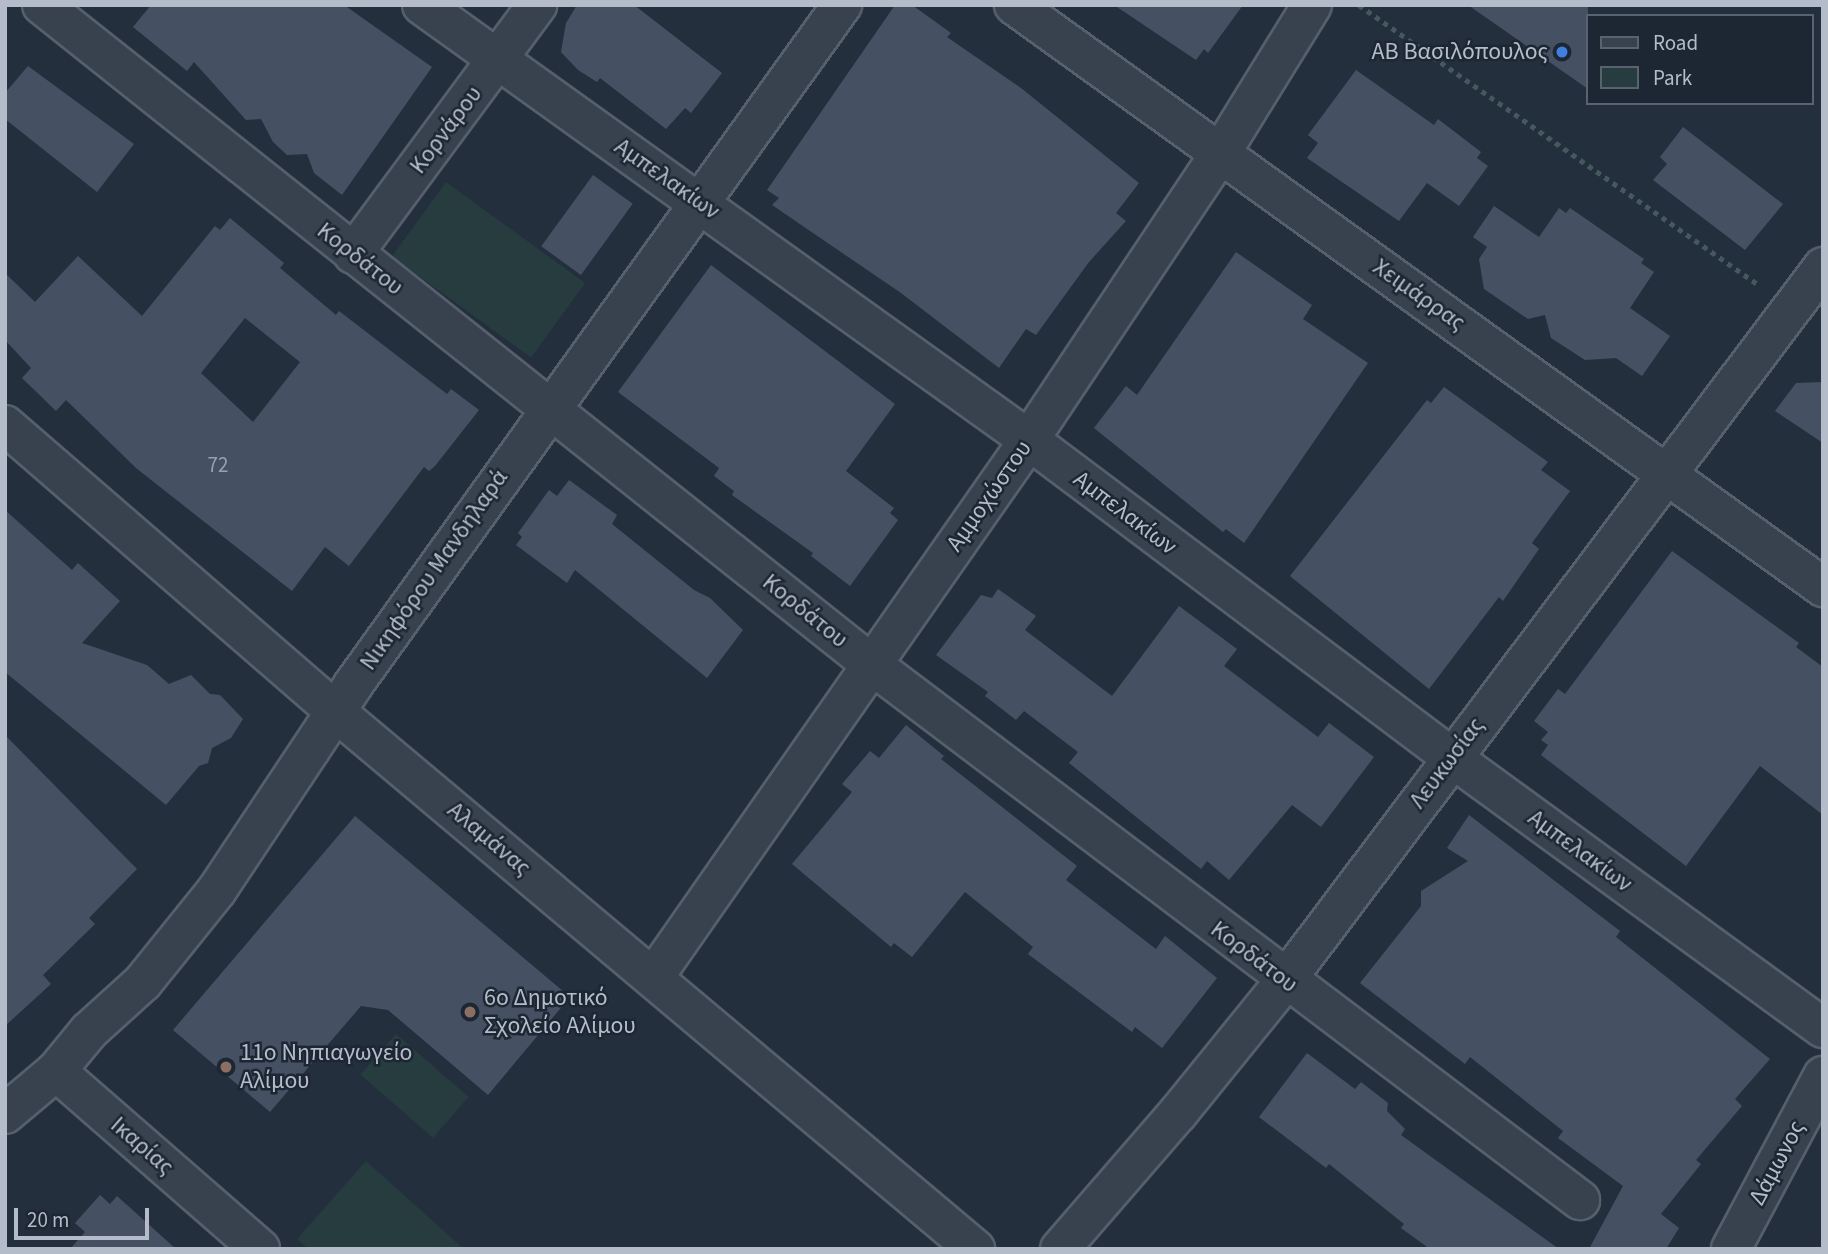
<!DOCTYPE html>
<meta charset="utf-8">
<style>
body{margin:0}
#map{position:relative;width:1828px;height:1254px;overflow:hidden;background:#242f3e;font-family:"Source Sans 3",sans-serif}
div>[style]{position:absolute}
.green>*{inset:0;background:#263c3f;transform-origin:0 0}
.building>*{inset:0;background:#455162;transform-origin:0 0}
.path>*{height:4.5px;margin-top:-2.25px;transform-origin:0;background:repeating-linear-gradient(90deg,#44595c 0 5px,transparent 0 10px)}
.roads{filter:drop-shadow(2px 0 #565f6c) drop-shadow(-2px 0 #565f6c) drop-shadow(0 2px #565f6c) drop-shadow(0 -2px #565f6c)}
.minor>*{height:38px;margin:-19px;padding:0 19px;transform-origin:19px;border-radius:19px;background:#38414e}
.dots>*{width:19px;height:19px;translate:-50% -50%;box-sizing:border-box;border:4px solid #1d2633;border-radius:50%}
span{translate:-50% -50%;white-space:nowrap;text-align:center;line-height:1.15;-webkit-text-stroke:5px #1d2633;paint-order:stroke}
.number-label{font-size:21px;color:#98a1af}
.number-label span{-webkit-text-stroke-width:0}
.poi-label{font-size:24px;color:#b4bcc9}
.right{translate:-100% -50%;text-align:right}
.left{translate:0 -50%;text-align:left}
.street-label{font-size:24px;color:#b4bcc9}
.frame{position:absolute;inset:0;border:7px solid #b4bcc9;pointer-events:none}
.legend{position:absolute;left:1586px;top:14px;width:228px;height:91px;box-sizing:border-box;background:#1d2633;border:2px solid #59626f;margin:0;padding:9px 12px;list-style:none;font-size:21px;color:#b4bcc9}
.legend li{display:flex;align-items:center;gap:14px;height:35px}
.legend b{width:35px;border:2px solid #59626f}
.scale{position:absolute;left:14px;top:1208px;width:135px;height:32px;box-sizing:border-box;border:4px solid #b4bcc9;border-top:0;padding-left:9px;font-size:21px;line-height:24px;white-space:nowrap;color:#b4bcc9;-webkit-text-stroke:5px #1d2633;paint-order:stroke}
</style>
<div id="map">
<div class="green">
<div style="left:446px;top:182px;width:172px;height:92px;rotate:36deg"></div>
<div style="left:396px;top:1034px;width:96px;height:54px;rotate:41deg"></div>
<div style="clip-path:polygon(366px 1161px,464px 1249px,308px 1249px,297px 1239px)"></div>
</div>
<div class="building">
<div style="clip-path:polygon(151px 5px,344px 5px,432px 67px,342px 195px,314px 173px,307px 154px,287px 155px,273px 142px,261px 119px,246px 120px,194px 62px,187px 71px,133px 27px)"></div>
<div style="clip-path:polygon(577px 5px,634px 5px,722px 73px,691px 113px,685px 108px,666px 129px,600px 78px,597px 82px,578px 70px,561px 52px,566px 23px)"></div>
<div style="clip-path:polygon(895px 5px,912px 5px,951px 33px,947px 37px,1021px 88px,1139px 183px,1116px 213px,1126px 221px,1089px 262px,1036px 335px,1026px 329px,999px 368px,901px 293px,772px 205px,779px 198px,767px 190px)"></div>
<div style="clip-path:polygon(1114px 5px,1243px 5px,1208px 53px,1204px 49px,1196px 60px)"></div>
<div style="clip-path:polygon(1468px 5px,1588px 5px,1588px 89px)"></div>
<div style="clip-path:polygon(28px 66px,134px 144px,97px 192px,5px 119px,5px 93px)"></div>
<div style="clip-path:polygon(1356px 70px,1434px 125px,1438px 119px,1481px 152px,1477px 158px,1488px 166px,1459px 206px,1427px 183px,1399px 221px,1307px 158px,1318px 143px,1308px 135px)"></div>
<div style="clip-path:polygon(1683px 127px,1783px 204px,1745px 250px,1653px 180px,1667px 164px,1660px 157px)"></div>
<div style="left:593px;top:175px;width:49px;height:88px;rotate:36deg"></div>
<div style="clip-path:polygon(1494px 206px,1539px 237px,1559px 208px,1566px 213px,1570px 208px,1644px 259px,1641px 263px,1654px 272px,1630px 308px,1670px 336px,1642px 376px,1616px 358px,1585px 360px,1551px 338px,1545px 315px,1528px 319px,1484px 289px,1479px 259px,1487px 247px,1473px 237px)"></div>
<div style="clip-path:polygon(evenodd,230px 218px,284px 263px,280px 268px,336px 315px,339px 311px,447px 394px,451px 389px,479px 410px,435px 466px,429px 471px,424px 467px,349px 566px,325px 547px,292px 591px,136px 468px,66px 400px,56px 411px,22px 378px,31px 368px,5px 340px,5px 273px,35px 302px,78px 256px,142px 316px,215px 226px,220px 230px,230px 218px,245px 318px,300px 362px,253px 422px,201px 373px,245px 318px)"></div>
<div style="clip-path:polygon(1236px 252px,1312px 305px,1303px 319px,1368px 363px,1244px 543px,1226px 529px,1223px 532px,1094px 428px,1126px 386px,1137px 395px)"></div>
<div style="clip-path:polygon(711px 265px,895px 404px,846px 471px,894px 508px,890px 513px,898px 520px,850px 586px,811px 556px,813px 553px,732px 495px,734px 491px,714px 476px,719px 468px,618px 392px)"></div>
<div style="clip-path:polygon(1823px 382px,1823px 443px,1775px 411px,1796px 383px)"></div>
<div style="clip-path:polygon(1444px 387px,1548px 462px,1541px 470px,1570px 491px,1532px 543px,1539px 549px,1503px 601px,1499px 597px,1429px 689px,1290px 576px,1427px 400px,1431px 403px)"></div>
<div style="clip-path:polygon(569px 480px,617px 515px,612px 524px,694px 590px,710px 598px,743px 630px,707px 678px,575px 570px,567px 583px,516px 545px,522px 537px,518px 533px,549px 490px,557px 496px)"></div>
<div style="clip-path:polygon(5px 510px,72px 570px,78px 563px,120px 601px,82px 643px,147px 665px,169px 684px,191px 675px,210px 694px,220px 695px,243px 719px,231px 738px,212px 748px,208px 763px,199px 766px,166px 805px,5px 672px)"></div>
<div style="clip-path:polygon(1672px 551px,1799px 643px,1796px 647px,1823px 667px,1823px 815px,1760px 766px,1686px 866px,1541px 755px,1548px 745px,1541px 740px,1548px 732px,1534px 721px,1558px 689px,1565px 694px)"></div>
<div style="clip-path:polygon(998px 589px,1036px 616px,1025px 630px,1112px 696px,1179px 606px,1237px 649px,1224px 666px,1318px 737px,1329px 723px,1374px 757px,1321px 827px,1292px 805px,1229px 880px,1207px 861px,1201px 869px,1069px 763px,1078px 752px,1024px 711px,1016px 720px,985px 696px,988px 692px,936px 655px,981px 595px,992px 598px)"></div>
<div style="clip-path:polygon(906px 725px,944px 756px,941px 759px,1077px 866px,1066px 880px,1156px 949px,1165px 936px,1217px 978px,1162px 1048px,1135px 1027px,1132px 1032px,1028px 954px,1033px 947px,965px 892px,912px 957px,894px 943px,891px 947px,792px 864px,852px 792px,842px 784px,870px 751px,879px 758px)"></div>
<div style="clip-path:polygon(5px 735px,137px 869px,89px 918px,95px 924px,43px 975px,51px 984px,5px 1026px)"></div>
<div style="clip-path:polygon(1469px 815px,1620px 931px,1616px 937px,1770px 1059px,1735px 1099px,1742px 1106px,1696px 1160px,1701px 1164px,1661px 1214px,1679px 1228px,1666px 1249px,1589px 1249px,1623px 1186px,1558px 1138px,1563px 1131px,1470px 1057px,1465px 1064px,1360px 983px,1421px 906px,1421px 891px,1468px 861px,1447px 848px)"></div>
<div style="clip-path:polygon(355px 816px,570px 997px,488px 1095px,388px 1010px,361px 1006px,270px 1112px,173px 1030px)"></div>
<div style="clip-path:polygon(1307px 1053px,1355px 1089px,1361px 1082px,1388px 1103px,1387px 1111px,1405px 1129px,1401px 1135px,1559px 1249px,1430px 1249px,1401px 1228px,1404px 1224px,1329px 1164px,1326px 1168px,1259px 1117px)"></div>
<div style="clip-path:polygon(100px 1195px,110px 1204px,117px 1196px,176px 1249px,70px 1249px,85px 1232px,75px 1223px)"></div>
</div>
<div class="path">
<div style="left:1359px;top:5px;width:488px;rotate:35deg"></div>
</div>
<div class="roads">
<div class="minor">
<div style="left:42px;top:5px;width:1059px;rotate:38.48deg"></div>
<div style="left:871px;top:664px;width:889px;rotate:37.09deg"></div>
<div style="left:422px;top:5px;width:747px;rotate:35.63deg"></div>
<div style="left:1029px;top:440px;width:528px;rotate:36.91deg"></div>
<div style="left:1451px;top:757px;width:460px;rotate:36.1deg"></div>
<div style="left:1014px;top:5px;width:997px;rotate:35.73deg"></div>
<div style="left:353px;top:254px;width:310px;rotate:-53.5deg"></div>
<div style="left:5px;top:425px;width:438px;rotate:40.9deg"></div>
<div style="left:336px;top:712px;width:835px;rotate:40.04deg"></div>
<div style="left:653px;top:978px;width:656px;rotate:-55.05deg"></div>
<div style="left:1029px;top:440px;width:344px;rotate:-56.3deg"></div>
<div style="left:1220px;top:154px;width:175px;rotate:-58.3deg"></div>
<div style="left:56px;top:1071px;width:271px;rotate:41.1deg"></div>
<div style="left:5px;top:1114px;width:67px;rotate:-40.1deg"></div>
<div style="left:56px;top:1071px;width:52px;rotate:-50.5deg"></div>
<div style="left:89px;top:1031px;width:73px;rotate:-42.2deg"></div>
<div style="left:143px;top:982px;width:118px;rotate:-51.2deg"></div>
<div style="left:217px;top:890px;width:246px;rotate:-56.4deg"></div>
<div style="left:353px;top:685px;width:838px;rotate:-54.28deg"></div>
<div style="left:1060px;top:1249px;width:180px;rotate:-49.1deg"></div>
<div style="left:1178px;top:1113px;width:170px;rotate:-51deg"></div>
<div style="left:1285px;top:981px;width:894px;rotate:-53deg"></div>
<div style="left:1731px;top:1249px;width:196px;rotate:-62deg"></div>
</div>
</div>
<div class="dots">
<div style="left:1562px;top:52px;background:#3f7fe0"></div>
<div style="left:470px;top:1012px;background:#8d6e63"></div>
<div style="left:226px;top:1067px;background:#8d6e63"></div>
</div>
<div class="number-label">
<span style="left:218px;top:465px">72</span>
</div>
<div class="poi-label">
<span class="right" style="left:1548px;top:52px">ΑΒ Βασιλόπουλος</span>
<span class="left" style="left:484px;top:1012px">6ο Δημοτικό<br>Σχολείο Αλίμου</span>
<span class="left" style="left:240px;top:1067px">11ο Νηπιαγωγείο<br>Αλίμου</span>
</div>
<div class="street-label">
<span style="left:446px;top:130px;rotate:-53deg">Κορνάρου</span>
<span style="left:667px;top:179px;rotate:35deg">Αμπελακίων</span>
<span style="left:360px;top:259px;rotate:38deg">Κορδάτου</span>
<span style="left:1419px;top:295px;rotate:35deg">Χειμάρρας</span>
<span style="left:989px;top:496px;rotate:-55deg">Αμμοχώστου</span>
<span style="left:1125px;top:513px;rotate:37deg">Αμπελακίων</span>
<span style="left:434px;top:570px;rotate:-55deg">Νικηφόρου Μανδηλαρά</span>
<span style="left:805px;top:611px;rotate:39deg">Κορδάτου</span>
<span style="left:1447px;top:763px;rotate:-53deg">Λευκωσίας</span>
<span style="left:489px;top:839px;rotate:40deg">Αλαμάνας</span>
<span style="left:1580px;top:851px;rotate:36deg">Αμπελακίων</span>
<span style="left:1254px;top:957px;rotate:37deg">Κορδάτου</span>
<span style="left:142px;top:1146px;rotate:41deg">Ικαρίας</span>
<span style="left:1777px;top:1163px;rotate:-62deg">Δάμωνος</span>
</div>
<div class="frame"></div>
<ul class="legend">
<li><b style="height:9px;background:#38414e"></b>Road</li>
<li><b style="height:19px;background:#263c3f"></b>Park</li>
</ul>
<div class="scale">20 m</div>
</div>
